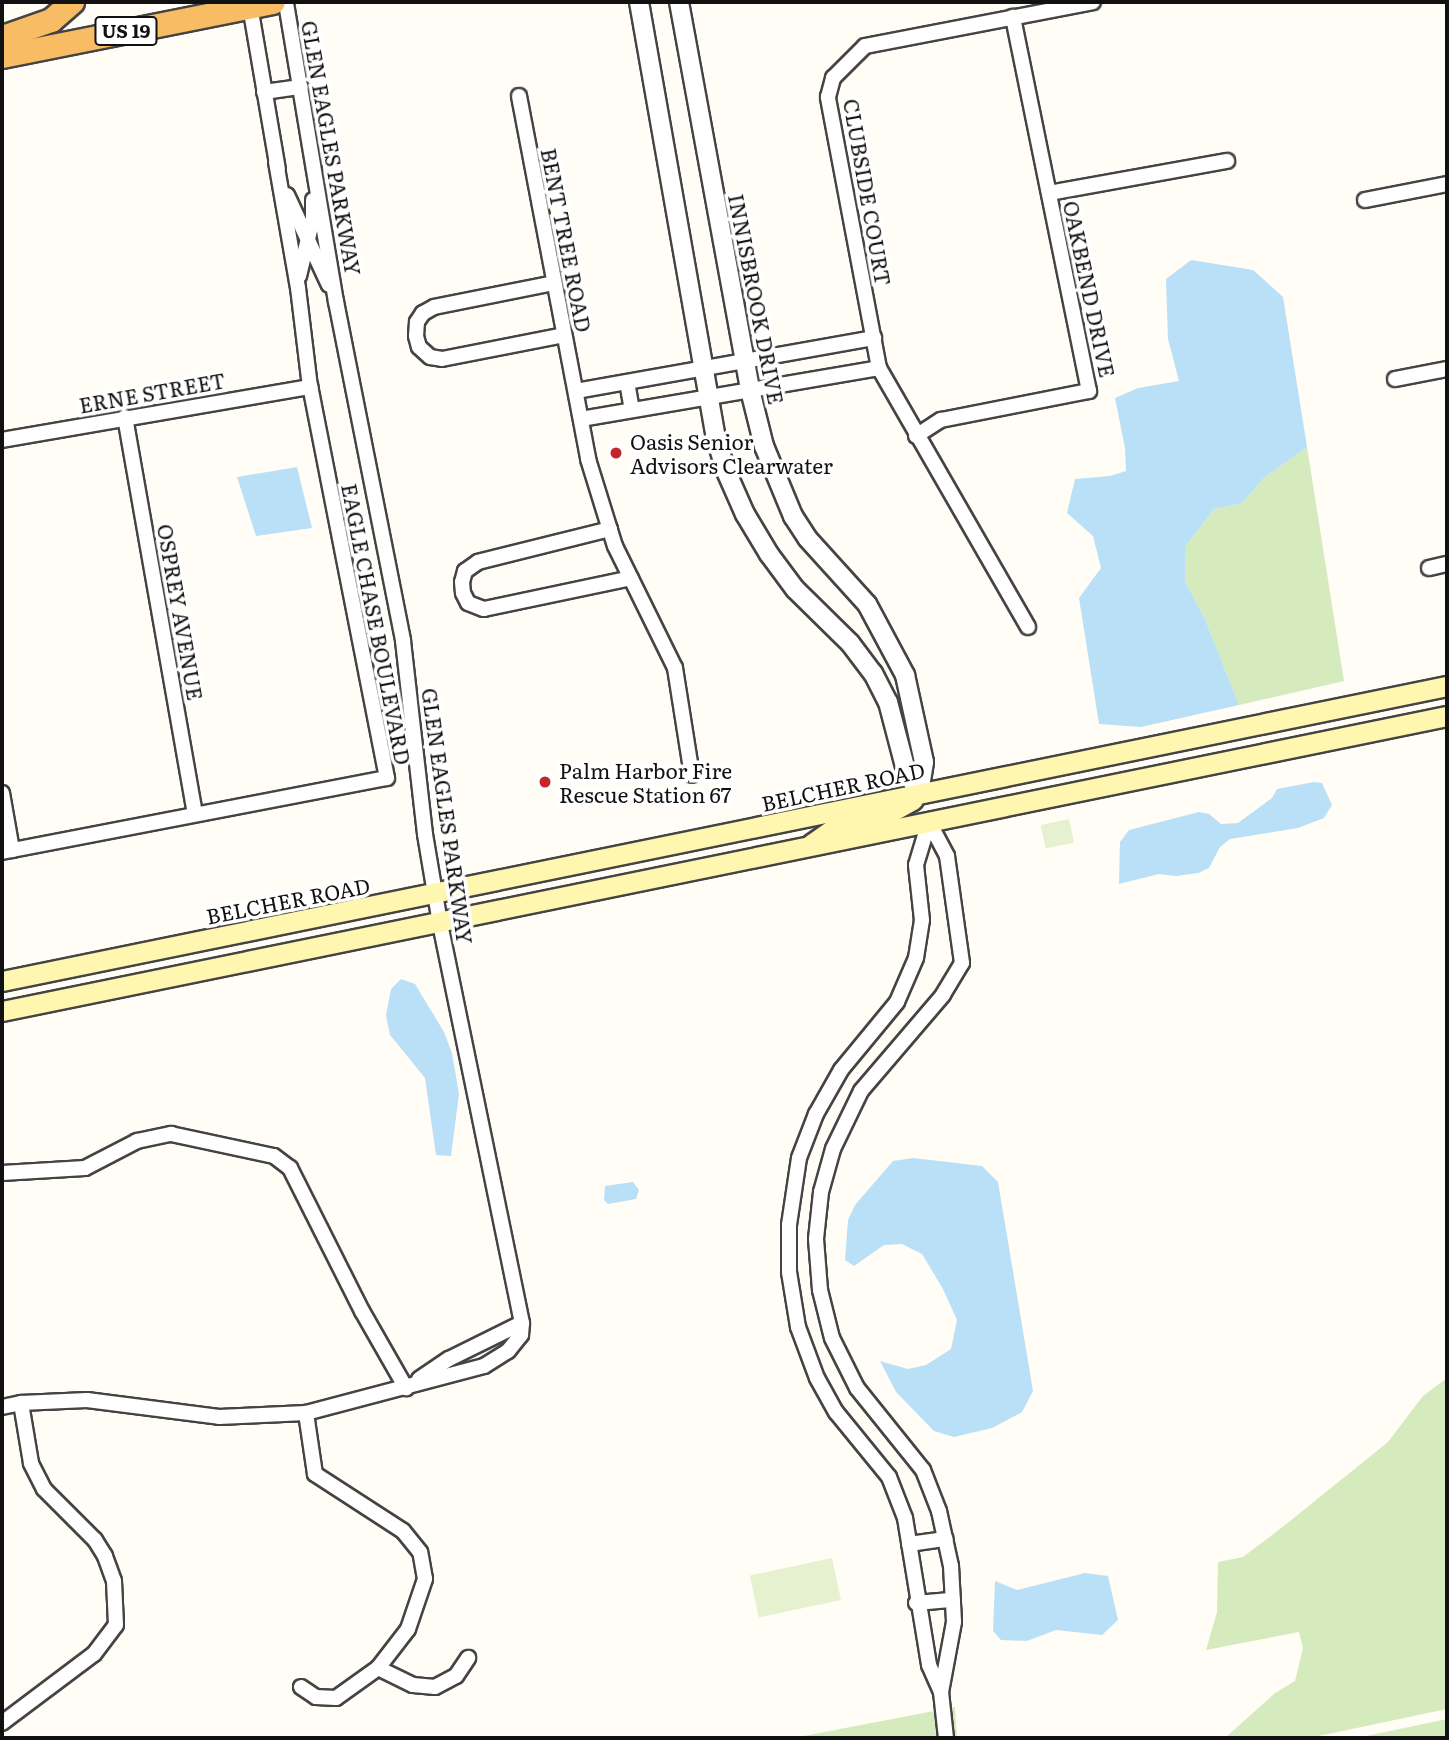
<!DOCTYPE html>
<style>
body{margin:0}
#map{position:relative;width:1449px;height:1740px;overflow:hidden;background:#fffdf5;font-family:Literata,serif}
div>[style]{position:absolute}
.green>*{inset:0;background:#d5ebbd}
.pitch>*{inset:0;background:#e6f2cf;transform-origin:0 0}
.water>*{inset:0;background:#b9e0f7}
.roads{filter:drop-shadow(2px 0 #444) drop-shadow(-2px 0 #444) drop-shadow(0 2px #444) drop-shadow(0 -2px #444)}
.minor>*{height:14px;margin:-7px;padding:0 7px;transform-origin:7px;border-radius:7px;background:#fff}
.tertiary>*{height:18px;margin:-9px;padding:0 9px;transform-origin:9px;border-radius:9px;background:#fff}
.secondary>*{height:19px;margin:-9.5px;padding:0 9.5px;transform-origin:9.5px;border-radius:9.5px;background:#fff6b0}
.trunk>*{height:23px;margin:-11.5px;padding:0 11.5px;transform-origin:11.5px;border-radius:11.5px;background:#f7bc64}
.dots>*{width:19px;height:19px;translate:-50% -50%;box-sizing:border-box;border:4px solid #fff;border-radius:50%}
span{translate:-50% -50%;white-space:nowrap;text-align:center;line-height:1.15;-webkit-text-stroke:7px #fff;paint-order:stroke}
.shield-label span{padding:2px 5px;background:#fff;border:2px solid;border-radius:5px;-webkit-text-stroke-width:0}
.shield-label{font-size:19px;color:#111;font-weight:700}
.street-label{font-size:21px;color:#111}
.poi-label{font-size:21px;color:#111}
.left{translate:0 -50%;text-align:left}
.frame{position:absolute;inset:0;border:4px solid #111;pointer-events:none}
</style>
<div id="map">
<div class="green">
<div style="clip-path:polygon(1307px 447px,1344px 681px,1239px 705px,1205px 619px,1185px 581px,1185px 547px,1214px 509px,1242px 503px,1264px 478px)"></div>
<div style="clip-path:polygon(1447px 1378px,1447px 1709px,1309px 1738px,1225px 1738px,1275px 1693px,1295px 1681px,1303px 1648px,1299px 1632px,1206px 1650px,1217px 1612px,1218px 1562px,1243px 1557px,1285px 1525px,1388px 1442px,1423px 1396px)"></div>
<div style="clip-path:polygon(955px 1707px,957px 1738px,793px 1738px)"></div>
<div style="clip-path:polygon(1447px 1719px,1447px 1738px,1357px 1738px)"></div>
</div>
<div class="pitch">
<div style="left:1069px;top:819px;width:24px;height:29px;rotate:78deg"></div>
<div style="left:832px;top:1558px;width:43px;height:84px;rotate:78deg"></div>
</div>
<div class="water">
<div style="clip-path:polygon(1191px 260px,1253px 270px,1283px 297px,1307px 447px,1264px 478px,1242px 503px,1214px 509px,1185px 547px,1185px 581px,1205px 619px,1239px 705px,1141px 727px,1099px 724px,1079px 598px,1101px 568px,1093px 536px,1067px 513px,1075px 479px,1110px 476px,1126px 471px,1125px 448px,1115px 398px,1138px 388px,1179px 381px,1168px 339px,1166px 279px)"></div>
<div style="clip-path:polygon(297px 467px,312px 528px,256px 536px,237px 477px)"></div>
<div style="clip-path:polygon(1314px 782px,1322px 783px,1332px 805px,1324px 818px,1298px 828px,1230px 839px,1220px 847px,1209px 868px,1198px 873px,1176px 876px,1159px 874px,1119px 884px,1120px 842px,1129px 830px,1199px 812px,1209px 814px,1221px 824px,1238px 823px,1272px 798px,1277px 789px)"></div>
<div style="clip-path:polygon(401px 979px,415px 984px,444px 1032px,452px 1053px,459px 1094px,451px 1156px,436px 1155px,425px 1078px,390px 1035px,386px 1015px,391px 989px)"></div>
<div style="clip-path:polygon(913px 1158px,982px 1166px,998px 1182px,1033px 1391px,1022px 1412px,992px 1428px,954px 1437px,934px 1431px,896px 1392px,880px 1361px,908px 1369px,926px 1365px,951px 1349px,957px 1320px,943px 1289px,922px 1254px,902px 1244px,884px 1245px,854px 1266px,845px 1260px,848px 1220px,855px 1205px,893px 1161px)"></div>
<div style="clip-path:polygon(633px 1182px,639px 1190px,636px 1199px,608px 1204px,604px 1200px,605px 1186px)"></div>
<div style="clip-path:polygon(1085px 1573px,1108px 1576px,1118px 1620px,1102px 1635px,1056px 1630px,1027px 1641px,1001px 1640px,993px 1631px,995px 1581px,1017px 1590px)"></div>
</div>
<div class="roads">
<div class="minor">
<div style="left:250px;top:6px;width:165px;rotate:80.3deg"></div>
<div style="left:264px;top:92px;width:37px;rotate:-8deg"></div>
<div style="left:519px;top:96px;width:369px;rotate:79.2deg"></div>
<div style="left:588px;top:459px;width:91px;rotate:72.8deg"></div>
<div style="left:615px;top:546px;width:136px;rotate:63.8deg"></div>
<div style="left:675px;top:668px;width:108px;rotate:81deg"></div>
<div style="left:1049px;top:193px;width:181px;rotate:-10.2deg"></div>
<div style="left:287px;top:195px;width:99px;rotate:65deg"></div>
<div style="left:1365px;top:200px;width:84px;rotate:-11deg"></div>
<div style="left:299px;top:276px;width:60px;rotate:-76.4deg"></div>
<div style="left:313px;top:218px;width:18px;rotate:-90deg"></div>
<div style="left:554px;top:283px;width:122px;rotate:168.7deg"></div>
<div style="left:434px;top:307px;width:13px;rotate:151deg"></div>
<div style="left:423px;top:313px;width:11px;rotate:124deg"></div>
<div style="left:417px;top:322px;width:14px;rotate:94deg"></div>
<div style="left:416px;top:336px;width:11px;rotate:75deg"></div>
<div style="left:419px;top:347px;width:15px;rotate:42deg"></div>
<div style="left:430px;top:357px;width:12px;rotate:9deg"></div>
<div style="left:442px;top:359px;width:124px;rotate:-11.1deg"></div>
<div style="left:1395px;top:379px;width:53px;rotate:-10.9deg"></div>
<div style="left:627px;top:382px;width:28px;rotate:80deg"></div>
<div style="left:576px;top:391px;width:303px;rotate:-10.1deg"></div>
<div style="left:125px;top:417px;width:403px;rotate:80deg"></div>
<div style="left:581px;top:419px;width:302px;rotate:-9.7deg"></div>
<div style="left:916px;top:436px;width:30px;rotate:-33deg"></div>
<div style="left:941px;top:420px;width:151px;rotate:-11.1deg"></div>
<div style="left:1089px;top:391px;width:382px;rotate:-101.5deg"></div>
<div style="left:2px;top:440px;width:313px;rotate:-9.8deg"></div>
<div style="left:610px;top:529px;width:136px;rotate:166deg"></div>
<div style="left:478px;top:562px;width:16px;rotate:145deg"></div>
<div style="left:465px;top:571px;width:11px;rotate:105deg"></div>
<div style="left:462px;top:582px;width:11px;rotate:85deg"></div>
<div style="left:463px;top:593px;width:11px;rotate:63deg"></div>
<div style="left:468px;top:603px;width:17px;rotate:21deg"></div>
<div style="left:484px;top:609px;width:150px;rotate:-11.9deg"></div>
<div style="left:1429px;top:568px;width:18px;rotate:-13deg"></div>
<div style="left:1028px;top:627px;width:299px;rotate:-119.9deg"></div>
<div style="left:879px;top:368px;width:276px;rotate:-100.7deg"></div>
<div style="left:828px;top:97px;width:20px;rotate:-75deg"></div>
<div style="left:833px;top:78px;width:45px;rotate:-45deg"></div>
<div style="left:865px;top:46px;width:232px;rotate:-10.9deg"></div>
<div style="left:2px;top:793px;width:58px;rotate:80deg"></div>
<div style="left:929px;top:822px;width:38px;rotate:62deg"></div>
<div style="left:947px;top:856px;width:108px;rotate:82deg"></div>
<div style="left:962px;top:963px;width:37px;rotate:121deg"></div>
<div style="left:943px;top:995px;width:126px;rotate:130.5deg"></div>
<div style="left:861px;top:1091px;width:64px;rotate:115.8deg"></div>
<div style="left:833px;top:1149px;width:45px;rotate:105.6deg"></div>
<div style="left:821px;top:1192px;width:47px;rotate:96.1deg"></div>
<div style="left:816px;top:1239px;width:51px;rotate:85.5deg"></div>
<div style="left:820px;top:1290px;width:49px;rotate:76deg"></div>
<div style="left:832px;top:1338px;width:56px;rotate:63.4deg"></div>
<div style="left:857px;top:1388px;width:105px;rotate:51.2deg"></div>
<div style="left:923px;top:1470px;width:44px;rotate:68.7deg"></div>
<div style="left:939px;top:1511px;width:56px;rotate:77.7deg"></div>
<div style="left:951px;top:1566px;width:56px;rotate:86.9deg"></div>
<div style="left:954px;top:1622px;width:71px;rotate:100.5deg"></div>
<div style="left:941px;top:1692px;width:46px;rotate:83.8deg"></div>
<div style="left:929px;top:822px;width:45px;rotate:106.8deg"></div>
<div style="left:916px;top:865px;width:55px;rotate:83.8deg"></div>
<div style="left:922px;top:920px;width:38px;rotate:99deg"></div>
<div style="left:916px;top:958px;width:48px;rotate:113.4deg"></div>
<div style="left:897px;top:1002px;width:88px;rotate:129.5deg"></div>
<div style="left:841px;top:1070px;width:51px;rotate:119.6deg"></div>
<div style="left:816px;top:1114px;width:47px;rotate:111.1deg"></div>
<div style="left:799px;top:1158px;width:68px;rotate:98.5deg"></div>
<div style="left:789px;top:1225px;width:47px;rotate:90deg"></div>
<div style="left:789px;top:1272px;width:56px;rotate:80.7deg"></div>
<div style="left:798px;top:1327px;width:54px;rotate:69.6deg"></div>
<div style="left:817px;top:1378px;width:39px;rotate:61deg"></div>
<div style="left:836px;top:1412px;width:84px;rotate:50.8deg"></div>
<div style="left:889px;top:1477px;width:44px;rotate:68.7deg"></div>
<div style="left:905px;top:1518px;width:149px;rotate:80.7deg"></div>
<div style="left:929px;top:1665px;width:30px;rotate:66deg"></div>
<div style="left:2px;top:852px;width:392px;rotate:-10.9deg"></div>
<div style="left:387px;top:778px;width:399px;rotate:-101.1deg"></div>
<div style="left:310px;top:387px;width:100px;rotate:-96.9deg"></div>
<div style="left:298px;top:288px;width:128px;rotate:-99.9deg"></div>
<div style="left:2px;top:1173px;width:83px;rotate:-3.4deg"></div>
<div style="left:85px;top:1168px;width:59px;rotate:-27.4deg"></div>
<div style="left:137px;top:1141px;width:35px;rotate:-12deg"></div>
<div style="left:171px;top:1134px;width:105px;rotate:12.1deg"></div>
<div style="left:274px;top:1156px;width:20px;rotate:37deg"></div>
<div style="left:290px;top:1168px;width:160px;rotate:63.3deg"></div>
<div style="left:362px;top:1311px;width:89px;rotate:60.3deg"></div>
<div style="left:419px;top:1379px;width:36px;rotate:-34deg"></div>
<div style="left:449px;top:1359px;width:81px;rotate:-26.3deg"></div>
<div style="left:2px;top:1407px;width:19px;rotate:-12deg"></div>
<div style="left:21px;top:1403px;width:66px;rotate:-2.6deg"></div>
<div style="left:87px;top:1400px;width:133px;rotate:7.3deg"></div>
<div style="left:219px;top:1417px;width:87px;rotate:-2.6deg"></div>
<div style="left:306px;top:1413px;width:184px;rotate:-14.8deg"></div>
<div style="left:484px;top:1366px;width:28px;rotate:-32deg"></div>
<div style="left:508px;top:1351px;width:21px;rotate:-51deg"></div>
<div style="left:521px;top:1335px;width:12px;rotate:-85deg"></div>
<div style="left:522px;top:1323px;width:408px;rotate:-101.6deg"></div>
<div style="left:440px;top:923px;width:90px;rotate:-99.6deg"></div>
<div style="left:425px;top:834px;width:195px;rotate:-96.5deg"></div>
<div style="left:403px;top:640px;width:345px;rotate:-101.2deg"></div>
<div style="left:336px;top:302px;width:304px;rotate:-99.5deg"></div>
<div style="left:909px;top:1544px;width:37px;rotate:-8deg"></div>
<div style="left:916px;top:1603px;width:37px;rotate:-5deg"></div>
<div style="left:378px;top:1668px;width:39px;rotate:26deg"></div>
<div style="left:413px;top:1685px;width:22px;rotate:5deg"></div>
<div style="left:435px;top:1687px;width:24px;rotate:-28deg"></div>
<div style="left:456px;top:1676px;width:22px;rotate:-56deg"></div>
<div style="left:301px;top:1687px;width:18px;rotate:34deg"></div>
<div style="left:316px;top:1697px;width:20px;rotate:3deg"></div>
<div style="left:336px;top:1698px;width:52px;rotate:-35.5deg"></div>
<div style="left:378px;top:1668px;width:49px;rotate:-52.4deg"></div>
<div style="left:408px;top:1629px;width:53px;rotate:-71.2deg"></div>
<div style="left:425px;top:1579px;width:27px;rotate:-100deg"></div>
<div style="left:420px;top:1552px;width:27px;rotate:-129deg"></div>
<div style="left:403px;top:1531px;width:105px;rotate:-147.1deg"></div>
<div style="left:315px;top:1474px;width:62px;rotate:-98.4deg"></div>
<div style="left:2px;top:1723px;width:115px;rotate:-36.9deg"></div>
<div style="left:94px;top:1654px;width:36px;rotate:-53deg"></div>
<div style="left:116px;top:1625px;width:44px;rotate:-92.6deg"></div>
<div style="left:114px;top:1581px;width:27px;rotate:-110deg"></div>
<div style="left:105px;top:1556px;width:19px;rotate:-122deg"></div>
<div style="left:95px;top:1540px;width:72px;rotate:-135deg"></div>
<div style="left:44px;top:1489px;width:29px;rotate:-117deg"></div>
<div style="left:31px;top:1463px;width:61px;rotate:-99.5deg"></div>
</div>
<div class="tertiary">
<div style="left:639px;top:2px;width:440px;rotate:80deg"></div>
<div style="left:715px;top:435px;width:38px;rotate:73deg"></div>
<div style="left:726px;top:471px;width:47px;rotate:66.2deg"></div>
<div style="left:745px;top:514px;width:47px;rotate:59deg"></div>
<div style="left:769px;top:554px;width:44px;rotate:53.4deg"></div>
<div style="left:795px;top:589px;width:77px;rotate:44.5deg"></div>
<div style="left:850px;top:643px;width:38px;rotate:53deg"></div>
<div style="left:873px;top:673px;width:33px;rotate:63deg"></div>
<div style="left:888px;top:702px;width:67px;rotate:75.3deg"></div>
<div style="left:905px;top:767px;width:30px;rotate:63deg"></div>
<div style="left:679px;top:2px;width:394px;rotate:79.6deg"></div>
<div style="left:750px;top:390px;width:58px;rotate:76deg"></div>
<div style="left:764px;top:446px;width:76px;rotate:67.5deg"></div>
<div style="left:793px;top:516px;width:27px;rotate:57deg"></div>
<div style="left:808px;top:539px;width:88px;rotate:47.8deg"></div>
<div style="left:867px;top:604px;width:81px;rotate:61.8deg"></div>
<div style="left:905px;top:675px;width:89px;rotate:77.7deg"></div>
<div style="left:924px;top:762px;width:32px;rotate:99deg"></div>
</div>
<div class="secondary">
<div style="left:811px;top:844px;width:28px;rotate:-35deg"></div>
<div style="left:834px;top:828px;width:51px;rotate:-13.5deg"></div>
<div style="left:884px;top:816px;width:33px;rotate:-29deg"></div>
<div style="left:2px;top:981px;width:1475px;rotate:-11.54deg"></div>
<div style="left:2px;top:1011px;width:1475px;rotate:-11.54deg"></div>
</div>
<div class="trunk">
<div style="left:2px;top:37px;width:52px;rotate:-19.1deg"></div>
<div style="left:51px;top:20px;width:28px;rotate:-41deg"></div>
<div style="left:2px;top:56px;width:276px;rotate:-11.3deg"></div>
</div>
</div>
<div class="dots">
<div style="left:616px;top:453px;background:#c4262e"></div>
<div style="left:545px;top:782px;background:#c4262e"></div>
</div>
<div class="shield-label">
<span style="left:126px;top:31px">US 19</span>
</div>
<div class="street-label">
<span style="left:332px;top:148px;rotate:80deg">GLEN EAGLES PARKWAY</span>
<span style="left:868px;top:192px;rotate:80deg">CLUBSIDE COURT</span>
<span style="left:567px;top:240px;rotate:79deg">BENT TREE ROAD</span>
<span style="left:1090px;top:289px;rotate:78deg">OAKBEND DRIVE</span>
<span style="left:757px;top:299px;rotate:79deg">INNISBROOK DRIVE</span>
<span style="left:152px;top:392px;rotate:-10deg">ERNE STREET</span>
<span style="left:181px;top:612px;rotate:80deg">OSPREY AVENUE</span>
<span style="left:377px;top:624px;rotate:79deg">EAGLE CHASE BOULEVARD</span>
<span style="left:843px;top:786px;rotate:-12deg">BELCHER ROAD</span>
<span style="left:448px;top:816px;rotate:82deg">GLEN EAGLES PARKWAY</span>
<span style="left:288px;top:900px;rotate:-11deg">BELCHER ROAD</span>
</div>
<div class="poi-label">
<span class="left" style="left:630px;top:453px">Oasis Senior<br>Advisors Clearwater</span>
<span class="left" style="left:559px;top:782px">Palm Harbor Fire<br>Rescue Station 67</span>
</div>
<div class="frame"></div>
</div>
